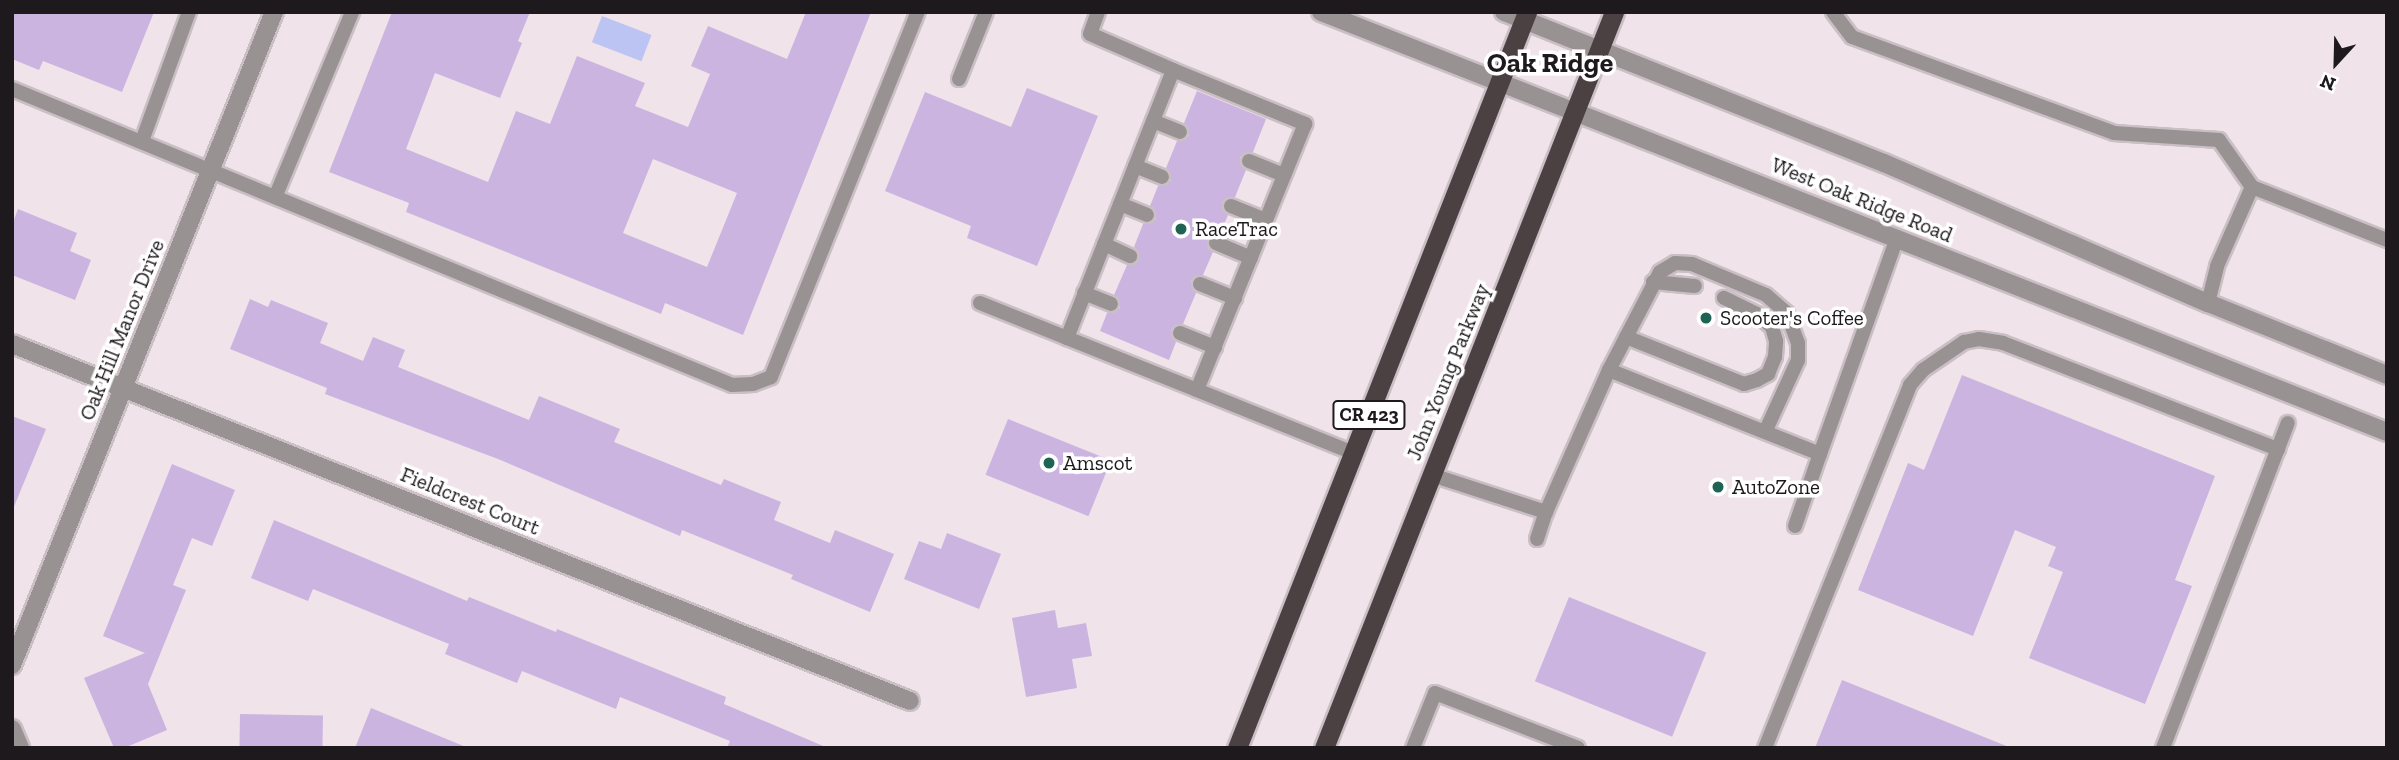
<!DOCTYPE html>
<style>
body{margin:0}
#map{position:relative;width:2399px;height:760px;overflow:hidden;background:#f0e3ea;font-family:"Zilla Slab",serif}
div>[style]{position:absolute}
.water>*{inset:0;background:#bbc4f3;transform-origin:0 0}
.building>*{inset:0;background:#ccb4e0;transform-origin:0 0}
.roads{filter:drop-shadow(2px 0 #cabfc5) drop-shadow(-2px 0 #cabfc5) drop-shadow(0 2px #cabfc5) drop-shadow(0 -2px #cabfc5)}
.service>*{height:14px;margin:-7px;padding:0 7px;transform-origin:7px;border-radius:7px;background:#989292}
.minor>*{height:18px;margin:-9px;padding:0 9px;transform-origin:9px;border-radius:9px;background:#989292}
.tertiary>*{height:18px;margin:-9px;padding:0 9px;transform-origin:9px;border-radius:9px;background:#989292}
.trunk>*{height:19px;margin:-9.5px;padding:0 9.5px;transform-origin:9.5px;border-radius:9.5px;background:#4c4142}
.dots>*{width:19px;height:19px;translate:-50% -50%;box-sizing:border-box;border:4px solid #fff;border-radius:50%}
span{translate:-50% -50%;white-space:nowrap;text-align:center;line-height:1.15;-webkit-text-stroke:7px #fff;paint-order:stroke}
.shield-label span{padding:2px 5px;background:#fff;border:2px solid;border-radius:5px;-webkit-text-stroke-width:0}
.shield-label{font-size:19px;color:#1d191c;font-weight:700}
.street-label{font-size:21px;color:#1d191c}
.poi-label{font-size:21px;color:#1d191c}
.left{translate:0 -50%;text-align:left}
.district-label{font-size:28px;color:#1d191c;font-weight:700}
.frame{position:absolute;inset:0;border:14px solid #1d191c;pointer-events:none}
.north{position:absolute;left:2301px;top:28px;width:70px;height:70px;-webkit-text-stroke:5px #fff;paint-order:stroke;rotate:202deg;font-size:19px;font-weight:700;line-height:28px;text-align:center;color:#1d191c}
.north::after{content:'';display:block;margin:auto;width:24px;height:32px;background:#1d191c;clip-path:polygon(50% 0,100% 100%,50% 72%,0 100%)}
</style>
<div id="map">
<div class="water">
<div style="left:602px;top:16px;width:53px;height:28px;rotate:21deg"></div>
</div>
<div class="building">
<div style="clip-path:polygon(12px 12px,154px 12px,122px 92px,43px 61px,39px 70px,12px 59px)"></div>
<div style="clip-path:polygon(evenodd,392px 12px,530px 12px,518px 41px,522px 43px,500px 98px,435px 73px,406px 149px,488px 182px,516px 111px,550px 124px,577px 56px,645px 83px,635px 106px,688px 127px,710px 74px,691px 66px,708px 26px,787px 59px,806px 12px,871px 12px,743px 335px,665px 303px,661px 314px,406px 212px,409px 203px,329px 172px,392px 12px,653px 159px,737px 193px,707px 267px,623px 233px,653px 159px)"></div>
<div style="clip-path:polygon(1027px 88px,1098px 116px,1037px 266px,967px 238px,971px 226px,885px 191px,925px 92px,1011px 127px)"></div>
<div style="clip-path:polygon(1197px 91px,1266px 119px,1253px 152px,1247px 152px,1240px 157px,1240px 163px,1246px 170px,1235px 197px,1229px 197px,1222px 202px,1222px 208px,1228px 215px,1220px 234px,1211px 235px,1207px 240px,1208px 248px,1213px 252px,1203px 275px,1191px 280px,1191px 286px,1196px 293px,1183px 324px,1171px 329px,1171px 335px,1176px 342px,1169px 360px,1100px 331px,1107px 313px,1113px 313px,1120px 308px,1120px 302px,1114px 295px,1127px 265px,1135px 264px,1139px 259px,1138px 251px,1134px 247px,1143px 224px,1149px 224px,1156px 219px,1156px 213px,1150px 206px,1158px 186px,1171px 181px,1171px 175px,1166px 168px,1177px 141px,1189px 136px,1189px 130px,1184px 123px)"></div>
<div style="clip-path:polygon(18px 209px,77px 233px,70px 251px,91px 260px,75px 300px,12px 275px,12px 225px)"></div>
<div style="clip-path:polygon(250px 299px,268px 307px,271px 300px,328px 323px,320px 343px,363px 361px,373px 337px,405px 350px,398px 367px,529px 420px,539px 396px,620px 429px,614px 442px,721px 485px,724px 479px,781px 502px,774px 520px,830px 543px,835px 530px,894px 554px,870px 612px,791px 579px,793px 575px,682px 530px,680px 536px,498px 459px,325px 394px,327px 388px,230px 349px)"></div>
<div style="clip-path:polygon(1962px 375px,2215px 476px,2175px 580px,2192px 586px,2145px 704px,2029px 658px,2063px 572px,2048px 566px,2056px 547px,2015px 530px,1973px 636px,1858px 590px,1908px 463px,1924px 470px)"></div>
<div style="clip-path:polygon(12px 416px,46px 429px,13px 509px,12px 509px)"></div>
<div style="left:1008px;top:419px;width:111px;height:60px;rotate:22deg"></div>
<div style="clip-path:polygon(172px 464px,235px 490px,212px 546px,192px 538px,173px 585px,186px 590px,148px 684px,167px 730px,124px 748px,114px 748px,84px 678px,145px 653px,103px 636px)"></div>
<div style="clip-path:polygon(274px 520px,467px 601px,469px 597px,556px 632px,557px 629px,726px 697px,724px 704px,828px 748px,727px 748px,730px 741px,620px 697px,616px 709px,522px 671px,517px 683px,445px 654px,449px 644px,313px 589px,308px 601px,251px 578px)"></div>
<div style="clip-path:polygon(947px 533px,1001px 554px,979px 609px,904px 579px,919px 541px,941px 549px)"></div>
<div style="left:1569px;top:597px;width:148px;height:91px;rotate:22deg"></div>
<div style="clip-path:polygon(1055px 610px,1058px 628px,1086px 623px,1092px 656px,1072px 659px,1077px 688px,1026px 697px,1012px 618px)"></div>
<div style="clip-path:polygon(1842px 680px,2009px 747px,2009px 748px,1815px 748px)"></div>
<div style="clip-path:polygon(371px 708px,466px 747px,466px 748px,355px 748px)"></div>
<div style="left:240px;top:714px;width:83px;height:34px;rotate:1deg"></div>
</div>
<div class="roads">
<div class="service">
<div style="left:1098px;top:12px;width:23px;rotate:110deg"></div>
<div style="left:1090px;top:34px;width:90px;rotate:23.4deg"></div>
<div style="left:1833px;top:12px;width:31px;rotate:53deg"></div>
<div style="left:1852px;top:37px;width:279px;rotate:20.1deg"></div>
<div style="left:2114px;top:133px;width:105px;rotate:3.8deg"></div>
<div style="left:2219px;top:140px;width:57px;rotate:54.9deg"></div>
<div style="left:959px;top:79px;width:72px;rotate:-68.1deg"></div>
<div style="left:12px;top:89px;width:778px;rotate:22.35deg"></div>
<div style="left:732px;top:385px;width:21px;rotate:-3deg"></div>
<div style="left:753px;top:384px;width:19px;rotate:-21deg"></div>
<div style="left:771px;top:377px;width:393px;rotate:-68.1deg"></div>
<div style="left:1153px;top:121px;width:29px;rotate:22deg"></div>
<div style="left:142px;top:141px;width:137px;rotate:-70deg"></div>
<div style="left:1249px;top:161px;width:38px;rotate:22deg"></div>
<div style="left:1135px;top:166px;width:29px;rotate:22deg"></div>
<div style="left:276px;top:195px;width:198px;rotate:-67.4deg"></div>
<div style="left:1120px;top:204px;width:29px;rotate:22deg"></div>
<div style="left:1231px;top:206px;width:38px;rotate:22deg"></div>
<div style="left:1216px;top:243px;width:38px;rotate:23deg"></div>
<div style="left:1104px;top:244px;width:29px;rotate:25deg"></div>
<div style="left:1653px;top:282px;width:42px;rotate:5.4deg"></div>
<div style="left:1200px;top:284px;width:38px;rotate:22deg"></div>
<div style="left:1084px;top:293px;width:29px;rotate:22deg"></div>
<div style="left:980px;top:303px;width:94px;rotate:21.9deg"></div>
<div style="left:2208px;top:303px;width:38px;rotate:-76deg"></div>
<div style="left:2217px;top:266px;width:86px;rotate:-66.1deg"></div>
<div style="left:2252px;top:187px;width:145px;rotate:21.4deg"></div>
<div style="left:1180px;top:333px;width:38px;rotate:22deg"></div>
<div style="left:1626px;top:337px;width:127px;rotate:21.7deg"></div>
<div style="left:1744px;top:384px;width:14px;rotate:-17deg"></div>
<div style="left:1757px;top:380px;width:13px;rotate:-29deg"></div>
<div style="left:1768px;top:374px;width:18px;rotate:-68deg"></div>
<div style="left:1775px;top:357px;width:16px;rotate:-86deg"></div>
<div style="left:1776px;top:341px;width:15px;rotate:-106deg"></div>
<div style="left:1772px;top:327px;width:20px;rotate:-139deg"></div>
<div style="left:1757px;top:314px;width:37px;rotate:-154deg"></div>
<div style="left:1609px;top:370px;width:110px;rotate:-62.5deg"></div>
<div style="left:1660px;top:272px;width:17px;rotate:-31deg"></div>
<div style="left:1675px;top:263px;width:17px;rotate:3deg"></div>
<div style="left:1692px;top:264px;width:80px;rotate:22.7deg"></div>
<div style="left:1766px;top:295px;width:28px;rotate:41deg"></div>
<div style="left:1787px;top:313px;width:32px;rotate:70deg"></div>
<div style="left:1798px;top:343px;width:17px;rotate:90deg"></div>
<div style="left:1798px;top:360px;width:79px;rotate:114.6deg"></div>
<div style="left:1197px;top:390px;width:140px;rotate:-158.2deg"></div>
<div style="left:1067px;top:338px;width:288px;rotate:-68.4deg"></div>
<div style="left:1173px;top:70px;width:143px;rotate:22.2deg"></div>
<div style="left:1305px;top:124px;width:287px;rotate:112.1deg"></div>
<div style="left:1197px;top:390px;width:169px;rotate:21.9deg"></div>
<div style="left:1432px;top:475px;width:120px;rotate:18deg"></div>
<div style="left:1546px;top:512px;width:155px;rotate:-66.1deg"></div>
<div style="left:1609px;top:370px;width:227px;rotate:21.7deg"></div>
<div style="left:1820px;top:454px;width:229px;rotate:-70.4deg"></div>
<div style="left:1795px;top:526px;width:76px;rotate:-70.9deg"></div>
<div style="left:1537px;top:539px;width:28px;rotate:-72deg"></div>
<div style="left:1413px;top:748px;width:59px;rotate:-68.2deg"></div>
<div style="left:1435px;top:693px;width:153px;rotate:21deg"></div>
<div style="left:1765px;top:748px;width:391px;rotate:-68.2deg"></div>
<div style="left:1910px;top:385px;width:20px;rotate:-49deg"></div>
<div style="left:1923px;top:370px;width:50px;rotate:-34.3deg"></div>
<div style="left:1964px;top:342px;width:15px;rotate:-11deg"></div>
<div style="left:1979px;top:339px;width:24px;rotate:9deg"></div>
<div style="left:2003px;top:343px;width:295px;rotate:21.1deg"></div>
<div style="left:2163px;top:748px;width:348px;rotate:-69deg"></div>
</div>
<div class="minor">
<div style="left:12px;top:344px;width:966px;rotate:21.68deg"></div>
<div style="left:12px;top:665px;width:704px;rotate:-68.14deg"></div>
<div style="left:12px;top:729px;width:21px;rotate:67deg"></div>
</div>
<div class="tertiary">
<div style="left:1321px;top:12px;width:1146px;rotate:21.5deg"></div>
<div style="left:1504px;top:12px;width:409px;rotate:21.7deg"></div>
<div style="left:1884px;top:163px;width:353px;rotate:23.4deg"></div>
<div style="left:2208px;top:303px;width:193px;rotate:21.9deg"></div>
</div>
<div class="trunk">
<div style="left:1237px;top:748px;width:791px;rotate:-68.49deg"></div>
<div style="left:1324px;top:748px;width:791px;rotate:-68.49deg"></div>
</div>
</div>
<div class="dots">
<div style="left:1181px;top:229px;background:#1e6354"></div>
<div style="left:1706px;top:318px;background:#1e6354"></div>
<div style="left:1049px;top:463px;background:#1e6354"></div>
<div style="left:1718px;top:487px;background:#1e6354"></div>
</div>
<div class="shield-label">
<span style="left:1369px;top:415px">CR 423</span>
</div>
<div class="street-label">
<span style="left:1862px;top:200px;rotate:22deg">West Oak Ridge Road</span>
<span style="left:122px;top:330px;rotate:-68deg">Oak Hill Manor Drive</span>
<span style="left:1448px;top:372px;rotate:-68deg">John Young Parkway</span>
<span style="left:470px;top:501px;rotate:22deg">Fieldcrest Court</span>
</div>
<div class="poi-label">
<span class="left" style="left:1195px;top:229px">RaceTrac</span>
<span class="left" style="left:1720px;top:318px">Scooter's Coffee</span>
<span class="left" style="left:1063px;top:463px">Amscot</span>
<span class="left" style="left:1732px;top:487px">AutoZone</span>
</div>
<div class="district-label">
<span style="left:1550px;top:63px">Oak Ridge</span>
</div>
<div class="frame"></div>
<div class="north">N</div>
</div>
